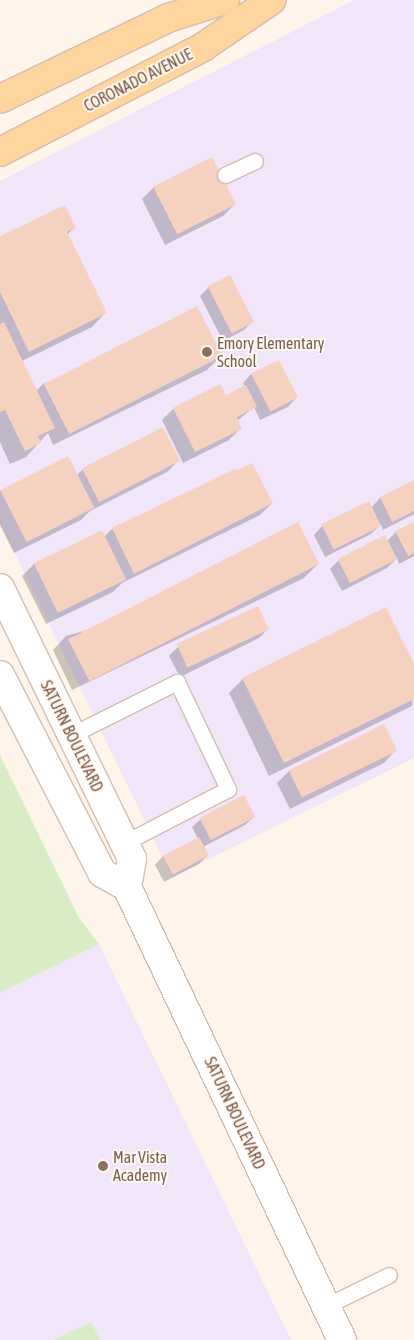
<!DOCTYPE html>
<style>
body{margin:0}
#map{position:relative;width:414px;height:1340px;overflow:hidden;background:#fef4e9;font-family:"Asap Condensed",sans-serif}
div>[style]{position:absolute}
.education>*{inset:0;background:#f1e5fa}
.green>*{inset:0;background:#d8edc5}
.shadow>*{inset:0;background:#0003}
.building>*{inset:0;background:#f5d1bf;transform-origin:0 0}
.roads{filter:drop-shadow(1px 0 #d3bdb0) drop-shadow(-1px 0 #d3bdb0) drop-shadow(0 1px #d3bdb0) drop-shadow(0 -1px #d3bdb0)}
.service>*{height:15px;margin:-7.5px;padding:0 7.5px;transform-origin:7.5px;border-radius:7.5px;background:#fff}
.tertiary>*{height:28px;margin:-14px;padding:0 14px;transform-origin:14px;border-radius:14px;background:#fff}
.primary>*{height:28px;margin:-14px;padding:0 14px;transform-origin:14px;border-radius:14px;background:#fed59f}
.dots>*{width:14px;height:14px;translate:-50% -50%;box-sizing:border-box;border:2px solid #fff8f0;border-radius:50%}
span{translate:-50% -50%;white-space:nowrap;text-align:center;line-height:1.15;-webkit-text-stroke:4px #fff8f0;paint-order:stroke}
.street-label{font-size:16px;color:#7a584a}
.education-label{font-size:16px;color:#785e54}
.left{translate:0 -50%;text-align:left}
</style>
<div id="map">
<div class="education">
<div style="clip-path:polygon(354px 0,414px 0,414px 758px,172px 877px,0 523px,0 181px)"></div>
<div style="clip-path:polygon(99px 944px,291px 1340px,0 1340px,0 993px)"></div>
</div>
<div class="green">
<div style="clip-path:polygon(0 755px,79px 918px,99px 944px,0 993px)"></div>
<div style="clip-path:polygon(91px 1322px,100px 1340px,53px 1340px)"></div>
</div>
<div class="shadow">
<div style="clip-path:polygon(154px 187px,235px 204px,223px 216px,165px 245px,142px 199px)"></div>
<div style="clip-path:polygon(75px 227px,67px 235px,105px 313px,92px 327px,22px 361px,36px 391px,44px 383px,221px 356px,207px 370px,53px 445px,48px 433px,26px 457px,10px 464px,0 442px,0 238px)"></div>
<div style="clip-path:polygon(209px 287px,252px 322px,244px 330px,223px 341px,200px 296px)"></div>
<div style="clip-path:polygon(279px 361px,296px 398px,288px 407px,260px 420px,254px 407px,237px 421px,241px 428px,229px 440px,183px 463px,162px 420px,173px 409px,226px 397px,245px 387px,243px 383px,251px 374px)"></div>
<div style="clip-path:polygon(68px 457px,77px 475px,83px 469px,179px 460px,167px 472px,90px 511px,81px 520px,14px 553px,0 525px,0 491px)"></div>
<div style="clip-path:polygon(235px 470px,235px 474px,272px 503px,260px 515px,122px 583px,113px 592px,46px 624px,22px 576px,34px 564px,104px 537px,112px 529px)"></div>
<div style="clip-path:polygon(414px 481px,414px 514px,383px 530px,381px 524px,371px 534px,325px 557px,314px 535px,322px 526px,368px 503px,371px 508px,380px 498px)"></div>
<div style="clip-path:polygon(414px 523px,414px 556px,399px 564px,397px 558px,387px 568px,342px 591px,330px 569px,339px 560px,387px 541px,396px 532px)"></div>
<div style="clip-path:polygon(318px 564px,304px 578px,72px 690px,53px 650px,66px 636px)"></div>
<div style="clip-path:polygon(268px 629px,259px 638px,180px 677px,169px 656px,178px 647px)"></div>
<div style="clip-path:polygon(414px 667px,412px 706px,269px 776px,229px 693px,243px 679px)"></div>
<div style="clip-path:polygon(395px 751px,384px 763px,290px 809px,277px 783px,289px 771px)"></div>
<div style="clip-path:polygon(254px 817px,245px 825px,203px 847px,208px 855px,199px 864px,164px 882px,155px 865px,163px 856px,198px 839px,192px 827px,201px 819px)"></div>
</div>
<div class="building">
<div style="left:212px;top:157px;width:53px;height:66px;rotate:63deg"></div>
<div style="clip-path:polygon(65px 205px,76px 228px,67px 232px,107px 313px,29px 352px,0 292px,0 236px)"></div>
<div style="left:230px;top:275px;width:53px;height:25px;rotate:63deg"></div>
<div style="left:197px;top:306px;width:56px;height:172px;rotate:63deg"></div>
<div style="clip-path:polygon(4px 322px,55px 428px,38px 436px,41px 443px,25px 451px,5px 410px,0 412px,0 324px)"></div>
<div style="left:279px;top:360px;width:42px;height:31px;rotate:63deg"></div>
<div style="clip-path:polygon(220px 384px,226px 395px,246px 385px,257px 407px,237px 417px,242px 429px,195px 452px,173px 408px)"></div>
<div style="left:163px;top:427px;width:38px;height:91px;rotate:63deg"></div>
<div style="left:68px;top:456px;width:58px;height:76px;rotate:63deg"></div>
<div style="clip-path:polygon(252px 463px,273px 503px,134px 574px,112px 528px,237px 468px,236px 471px)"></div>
<div style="clip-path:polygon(414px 480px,414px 511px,392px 522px,380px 497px)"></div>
<div style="left:369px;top:501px;width:28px;height:53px;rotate:64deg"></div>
<div style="left:298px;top:522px;width:47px;height:258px;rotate:63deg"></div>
<div style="clip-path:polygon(414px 522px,414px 553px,408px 556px,395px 531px)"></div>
<div style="left:102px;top:530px;width:55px;height:76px;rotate:64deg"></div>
<div style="left:385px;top:535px;width:27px;height:53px;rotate:63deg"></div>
<div style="left:258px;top:606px;width:26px;height:90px;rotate:65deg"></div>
<div style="clip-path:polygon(386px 607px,414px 664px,414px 699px,284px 763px,242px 678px)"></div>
<div style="left:384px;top:724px;width:30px;height:106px;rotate:64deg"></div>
<div style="left:244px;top:795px;width:25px;height:50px;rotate:63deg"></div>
<div style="left:199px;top:837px;width:21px;height:41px;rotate:62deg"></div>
</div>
<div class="roads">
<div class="service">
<div style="left:225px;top:175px;width:33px;rotate:-25deg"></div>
<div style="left:71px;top:735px;width:119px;rotate:-26.6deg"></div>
<div style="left:177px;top:682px;width:119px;rotate:64.5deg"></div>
<div style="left:228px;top:789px;width:117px;rotate:152.6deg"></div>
<div style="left:326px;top:1306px;width:70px;rotate:-26.2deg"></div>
</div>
<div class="tertiary">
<div style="left:0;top:588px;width:301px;rotate:64deg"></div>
<div style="left:132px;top:859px;width:28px;rotate:100deg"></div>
<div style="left:0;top:675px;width:223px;rotate:62.7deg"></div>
<div style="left:102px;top:873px;width:29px;rotate:29deg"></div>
<div style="left:127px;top:887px;width:501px;rotate:64.61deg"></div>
</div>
<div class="primary">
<div style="left:0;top:99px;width:187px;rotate:-25.7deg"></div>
<div style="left:168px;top:18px;width:60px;rotate:-17.5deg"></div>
<div style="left:0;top:152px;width:229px;rotate:-27.3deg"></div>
<div style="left:203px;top:47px;width:83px;rotate:-34.3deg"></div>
</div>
</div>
<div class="dots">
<div style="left:207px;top:352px;background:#8d6e63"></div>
<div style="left:103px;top:1166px;background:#8d6e63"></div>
</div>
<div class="street-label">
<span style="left:138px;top:80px;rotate:-27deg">CORONADO AVENUE</span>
<span style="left:72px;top:736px;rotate:64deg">SATURN BOULEVARD</span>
<span style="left:235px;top:1113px;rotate:65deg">SATURN BOULEVARD</span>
</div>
<div class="education-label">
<span class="left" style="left:217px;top:352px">Emory Elementary<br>School</span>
<span class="left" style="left:113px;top:1166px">Mar Vista<br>Academy</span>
</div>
</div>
